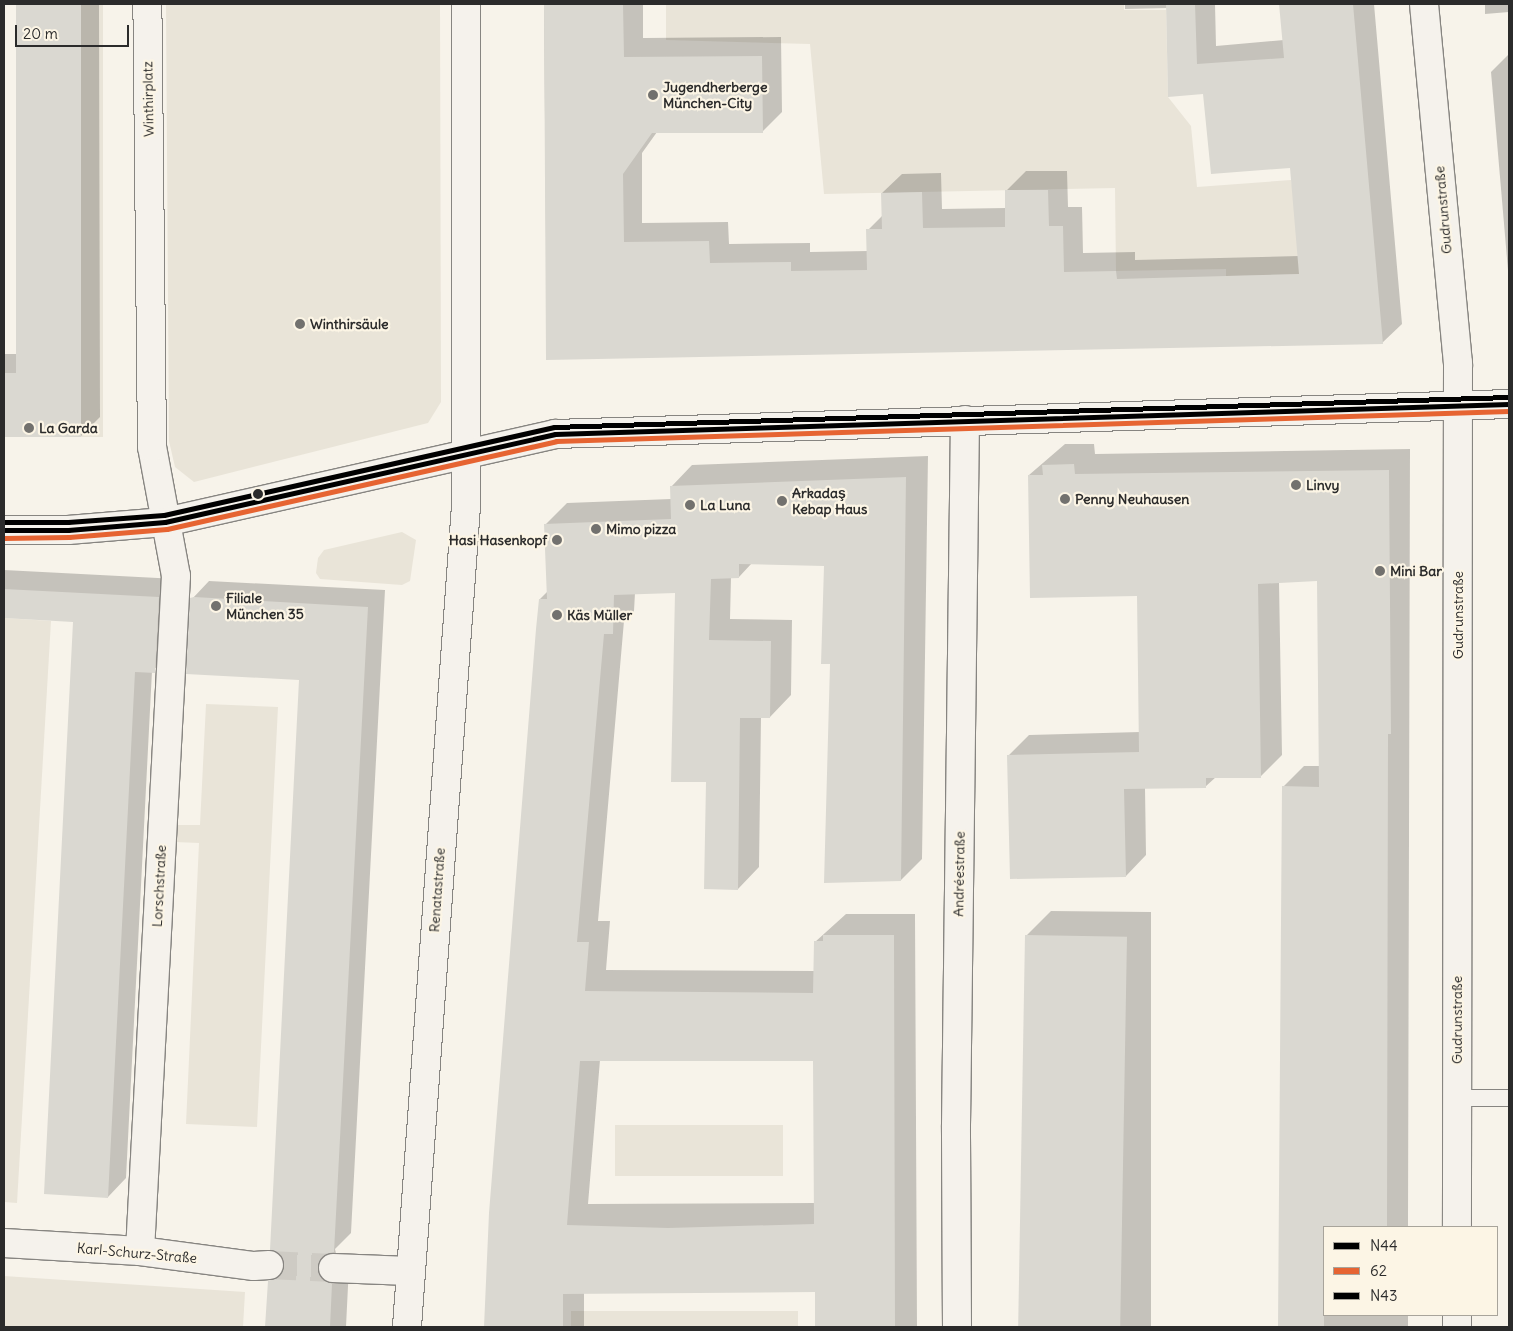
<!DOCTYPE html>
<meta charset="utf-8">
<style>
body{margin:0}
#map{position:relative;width:1513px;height:1331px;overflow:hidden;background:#f7f3ea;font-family:Delius,sans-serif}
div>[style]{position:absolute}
.green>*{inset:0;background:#e9e4d8;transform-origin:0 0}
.shadow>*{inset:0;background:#0003}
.building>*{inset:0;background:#dad8d1;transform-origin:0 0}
.street-tunnel>*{height:28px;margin-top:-14px;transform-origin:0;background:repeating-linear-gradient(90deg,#cecbc4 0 28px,transparent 0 42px)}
.roads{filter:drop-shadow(1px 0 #878581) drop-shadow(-1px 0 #878581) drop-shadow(0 1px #878581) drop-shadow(0 -1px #878581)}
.lane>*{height:16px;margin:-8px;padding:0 8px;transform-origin:8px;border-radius:8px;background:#f5f2ec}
.street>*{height:28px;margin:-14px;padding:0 14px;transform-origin:14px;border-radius:14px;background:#f5f2ec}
.secondary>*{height:28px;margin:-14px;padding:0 14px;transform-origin:14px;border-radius:14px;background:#f5f2ec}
.bus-1>*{height:5px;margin:-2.5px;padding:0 2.5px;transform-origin:2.5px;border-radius:2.5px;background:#000}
.bus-2>*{height:5px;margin:-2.5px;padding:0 2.5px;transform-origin:2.5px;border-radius:2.5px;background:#e66432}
.bus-3>*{height:5px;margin:-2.5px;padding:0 2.5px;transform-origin:2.5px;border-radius:2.5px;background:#000}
.dots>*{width:14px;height:14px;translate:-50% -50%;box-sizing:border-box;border:2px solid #fcf5e5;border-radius:50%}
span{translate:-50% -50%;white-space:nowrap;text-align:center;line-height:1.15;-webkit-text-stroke:4.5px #fcf5e5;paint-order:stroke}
.poi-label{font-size:14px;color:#2b2b2b;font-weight:700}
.left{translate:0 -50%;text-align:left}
.right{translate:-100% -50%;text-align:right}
.street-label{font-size:14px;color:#2b2b2b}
.frame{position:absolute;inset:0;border:5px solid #2b2b2b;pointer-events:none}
.legend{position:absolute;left:1323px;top:1226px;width:175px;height:90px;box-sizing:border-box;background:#fcf5e5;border:1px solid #a8a49b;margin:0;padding:6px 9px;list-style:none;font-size:15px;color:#2b2b2b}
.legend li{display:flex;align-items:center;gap:10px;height:25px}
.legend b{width:25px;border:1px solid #a8a49b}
.scale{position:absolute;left:15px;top:25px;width:114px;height:22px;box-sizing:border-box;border:2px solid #2b2b2b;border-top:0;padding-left:6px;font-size:15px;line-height:18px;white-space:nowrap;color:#2b2b2b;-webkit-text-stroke:4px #fcf5e5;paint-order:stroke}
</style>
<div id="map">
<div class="green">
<div style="left:81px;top:4px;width:22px;height:433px"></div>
<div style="clip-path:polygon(166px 4px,440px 4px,441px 402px,428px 423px,194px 482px,175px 467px,169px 441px)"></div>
<div style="clip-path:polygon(666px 4px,1124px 4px,1124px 10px,1166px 10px,1168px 97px,1191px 126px,1197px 187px,1291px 180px,1310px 274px,1226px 276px,1226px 269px,1116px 271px,1115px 188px,824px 194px,810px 44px,666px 40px)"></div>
<div style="clip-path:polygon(402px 532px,416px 540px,410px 581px,402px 585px,320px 579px,316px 573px,318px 558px,324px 550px)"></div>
<div style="clip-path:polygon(4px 618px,51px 621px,17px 1203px,4px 1202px)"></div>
<div style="clip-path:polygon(206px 704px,278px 707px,257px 1127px,186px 1124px,199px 843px,175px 842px,175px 825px,200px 825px)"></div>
<div style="left:615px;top:1125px;width:168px;height:51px"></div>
<div style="clip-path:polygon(4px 1276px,245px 1292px,243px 1327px,4px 1327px)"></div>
<div style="left:571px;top:1311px;width:227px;height:16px"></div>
</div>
<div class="shadow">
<div style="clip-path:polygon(17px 4px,99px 4px,100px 417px,81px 436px,4px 436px,4px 354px,18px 354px)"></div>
<div style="clip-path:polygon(544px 4px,643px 4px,643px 38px,781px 37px,782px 112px,762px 132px,657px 132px,642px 153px,642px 223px,728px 222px,729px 244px,810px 243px,810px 252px,868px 251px,868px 230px,883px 215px,882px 193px,902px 174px,941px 173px,942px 209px,1006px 208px,1006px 191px,1026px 171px,1067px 171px,1068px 207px,1082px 207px,1083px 253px,1135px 252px,1135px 260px,1299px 256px,1291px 167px,1204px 93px,1168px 8px,1125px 9px,1125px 4px,1215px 4px,1216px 46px,1284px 40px,1281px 4px,1374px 4px,1402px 324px,1382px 343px,547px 359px)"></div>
<div style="clip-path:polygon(1485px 4px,1509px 4px,1509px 12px,1485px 14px)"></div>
<div style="clip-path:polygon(1508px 55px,1509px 55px,1509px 282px,1491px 72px)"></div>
<div style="clip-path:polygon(1065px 444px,1094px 444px,1095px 454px,1410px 449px,1408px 1227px,1324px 1227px,1324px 1315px,1408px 1315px,1408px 1327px,1279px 1327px,1283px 787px,1304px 766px,1320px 766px,1318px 580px,1279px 582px,1282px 755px,1261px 776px,1216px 777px,1205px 787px,1145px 788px,1146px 855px,1126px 876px,1008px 756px,1029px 735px,1140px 732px,1138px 594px,1029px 475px)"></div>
<div style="clip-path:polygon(evenodd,928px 456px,922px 859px,901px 880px,832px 663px,825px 565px,752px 563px,739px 577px,731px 577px,730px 619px,792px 620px,791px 695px,770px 717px,761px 717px,759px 867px,738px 889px,707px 781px,676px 592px,635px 593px,634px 611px,624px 621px,598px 921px,610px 921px,606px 970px,815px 971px,815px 942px,846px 914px,915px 914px,917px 1327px,816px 1327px,816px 1290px,584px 1292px,584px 1327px,485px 1327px,490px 1213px,540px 599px,548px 591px,545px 525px,567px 503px,671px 499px,671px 487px,692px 465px,928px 456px,600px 1060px,814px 1060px,815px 1203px,588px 1204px,600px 1060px)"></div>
<div style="clip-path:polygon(4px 570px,177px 579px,173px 653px,152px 671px,126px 1178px,108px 1197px,74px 620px,4px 617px)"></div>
<div style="clip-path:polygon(209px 581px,385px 590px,351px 1233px,335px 1249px,337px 1258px,349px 1266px,346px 1327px,267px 1327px,270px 1281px,286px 1265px,301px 679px,192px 599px)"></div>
<div style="clip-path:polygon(1051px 911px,1151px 912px,1151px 1327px,1026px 1327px,1026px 936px)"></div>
</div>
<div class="building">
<div style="clip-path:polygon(16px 4px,81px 4px,81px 437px,4px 437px,4px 373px,16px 373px)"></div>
<div style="clip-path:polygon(544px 4px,623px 4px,624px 57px,762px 56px,763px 133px,652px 133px,623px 174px,624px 242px,709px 241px,710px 263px,791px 262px,791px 271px,867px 270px,866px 229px,882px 229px,881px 193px,922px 192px,923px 228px,1005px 227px,1005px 190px,1048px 190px,1049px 226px,1063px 226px,1064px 272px,1116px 271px,1117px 279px,1299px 274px,1290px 168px,1211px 174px,1203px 94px,1168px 97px,1166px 4px,1195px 4px,1197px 64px,1284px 58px,1279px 4px,1353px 4px,1383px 344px,546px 360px)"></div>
<div style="clip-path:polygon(1074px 464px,1075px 474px,1389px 470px,1391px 734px,1388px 734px,1387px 1227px,1324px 1227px,1324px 1327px,1278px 1327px,1282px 786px,1319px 787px,1317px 581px,1258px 584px,1261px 778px,1206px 778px,1206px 788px,1124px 789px,1126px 877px,1010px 879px,1007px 755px,1139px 752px,1137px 596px,1030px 598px,1028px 475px,1043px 475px,1042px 465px)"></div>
<div style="clip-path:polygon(evenodd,906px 477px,901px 881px,824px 883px,830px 664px,821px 664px,824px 566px,739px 564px,739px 578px,711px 579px,709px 640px,771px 641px,770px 718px,740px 718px,738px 890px,704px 889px,706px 782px,671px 782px,675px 593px,614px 595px,613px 634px,604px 634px,577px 942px,589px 942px,585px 991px,813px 993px,814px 941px,823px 941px,823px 935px,894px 935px,895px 1327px,815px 1327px,815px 1292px,563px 1294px,563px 1327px,484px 1327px,489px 1213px,536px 629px,539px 599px,547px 599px,544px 524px,671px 519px,670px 486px,906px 477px,580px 1061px,813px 1061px,814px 1224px,668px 1228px,567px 1225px,580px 1061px)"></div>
<div style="clip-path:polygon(4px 589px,159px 597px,155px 673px,135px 672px,108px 1198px,44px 1194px,73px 622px,4px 618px)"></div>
<div style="clip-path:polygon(194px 597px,368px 607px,334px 1252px,325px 1254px,317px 1267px,319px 1276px,332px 1284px,330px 1327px,265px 1327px,268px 1281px,278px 1278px,285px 1264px,282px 1256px,270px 1250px,299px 680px,186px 674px,190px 598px)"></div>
<div style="left:1025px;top:935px;width:102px;height:392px;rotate:1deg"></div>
</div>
<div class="street-tunnel">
<div style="left:269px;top:1265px;width:64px;rotate:2.7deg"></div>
</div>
<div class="roads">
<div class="lane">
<div style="left:1456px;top:1098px;width:53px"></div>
</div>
<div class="street">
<div style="left:1424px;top:4px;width:361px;rotate:84.6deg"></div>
<div style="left:1458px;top:363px;width:864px;rotate:90.07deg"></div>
<div style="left:4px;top:1243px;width:136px;rotate:3.4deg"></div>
<div style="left:140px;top:1251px;width:115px;rotate:7.5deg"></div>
<div style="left:254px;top:1266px;width:15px;rotate:-4deg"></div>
<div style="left:140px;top:1251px;width:676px;rotate:-86.95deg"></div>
<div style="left:176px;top:576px;width:131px;rotate:-100.5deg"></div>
<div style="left:152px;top:447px;width:443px;rotate:-90.6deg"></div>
<div style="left:333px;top:1268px;width:76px;rotate:2.3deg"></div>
<div style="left:407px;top:1327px;width:823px;rotate:-85.89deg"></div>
<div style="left:466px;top:506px;width:502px;rotate:-90deg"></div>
<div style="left:957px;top:1327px;width:202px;rotate:-90.3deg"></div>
<div style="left:956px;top:1125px;width:705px;rotate:-89.27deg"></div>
<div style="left:1457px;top:1327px;width:12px;rotate:-90deg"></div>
</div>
<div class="secondary">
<div style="left:4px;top:530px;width:64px"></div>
<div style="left:68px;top:530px;width:97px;rotate:-4.7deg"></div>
<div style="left:165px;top:522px;width:400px;rotate:-12.7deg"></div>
<div style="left:555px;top:434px;width:954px;rotate:-1.8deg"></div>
</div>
</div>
<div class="bus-1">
<div style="left:4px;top:530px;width:64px"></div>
<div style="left:68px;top:530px;width:97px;rotate:-4.7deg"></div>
<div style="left:165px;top:522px;width:400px;rotate:-12.7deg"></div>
<div style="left:555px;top:434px;width:954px;rotate:-1.8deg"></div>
</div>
<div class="bus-2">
<div style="left:4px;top:538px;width:65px;rotate:-0.9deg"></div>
<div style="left:69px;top:537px;width:98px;rotate:-4.7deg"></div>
<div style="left:167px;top:529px;width:399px;rotate:-12.7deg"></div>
<div style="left:556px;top:441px;width:953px;rotate:-1.8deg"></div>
</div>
<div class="bus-3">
<div style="left:4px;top:522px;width:64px"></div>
<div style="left:68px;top:522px;width:96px;rotate:-4.2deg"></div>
<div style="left:164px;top:515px;width:400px;rotate:-12.7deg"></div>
<div style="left:554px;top:427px;width:955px;rotate:-1.8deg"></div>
</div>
<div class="dots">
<div style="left:653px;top:95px;background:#72716e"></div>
<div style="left:300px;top:324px;background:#72716e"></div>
<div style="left:29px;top:428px;background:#72716e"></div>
<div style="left:1296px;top:485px;background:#72716e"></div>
<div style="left:258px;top:494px;background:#2b2b2b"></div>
<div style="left:1065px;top:499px;background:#72716e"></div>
<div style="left:782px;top:501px;background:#72716e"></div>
<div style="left:690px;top:505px;background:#72716e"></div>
<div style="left:596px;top:529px;background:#72716e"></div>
<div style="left:557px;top:540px;background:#72716e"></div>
<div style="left:1380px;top:571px;background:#72716e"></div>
<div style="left:216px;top:606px;background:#72716e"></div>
<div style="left:557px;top:615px;background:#72716e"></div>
</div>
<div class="poi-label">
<span class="left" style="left:663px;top:95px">Jugendherberge<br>München-City</span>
<span class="left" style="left:310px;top:324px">Winthirsäule</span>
<span class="left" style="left:39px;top:428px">La Garda</span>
<span class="left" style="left:1306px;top:485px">Linvy</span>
<span class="left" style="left:792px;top:501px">Arkadaş<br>Kebap Haus</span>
<span class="left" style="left:1075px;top:499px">Penny Neuhausen</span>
<span class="left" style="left:700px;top:505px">La Luna</span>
<span class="left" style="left:606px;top:529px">Mimo pizza</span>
<span class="right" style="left:547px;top:540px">Hasi Hasenkopf</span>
<span class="left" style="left:1390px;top:571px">Mini Bar</span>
<span class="left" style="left:226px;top:606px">Filiale<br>München 35</span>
<span class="left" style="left:567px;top:615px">Käs Müller</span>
</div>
<div class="street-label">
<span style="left:148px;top:99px;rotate:-91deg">Winthirplatz</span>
<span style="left:1443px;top:210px;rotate:-95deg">Gudrunstraße</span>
<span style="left:1458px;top:615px;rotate:-90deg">Gudrunstraße</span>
<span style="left:959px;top:874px;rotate:-89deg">Andréestraße</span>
<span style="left:159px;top:886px;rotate:-87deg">Lorschstraße</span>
<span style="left:437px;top:890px;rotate:-86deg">Renatastraße</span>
<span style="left:1457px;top:1020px;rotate:-90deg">Gudrunstraße</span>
<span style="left:137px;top:1253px;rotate:5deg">Karl-Schurz-Straße</span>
</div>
<div class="frame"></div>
<ul class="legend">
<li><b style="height:6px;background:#000"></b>N44</li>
<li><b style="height:6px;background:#e66432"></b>62</li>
<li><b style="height:6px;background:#000"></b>N43</li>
</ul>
<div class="scale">20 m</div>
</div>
